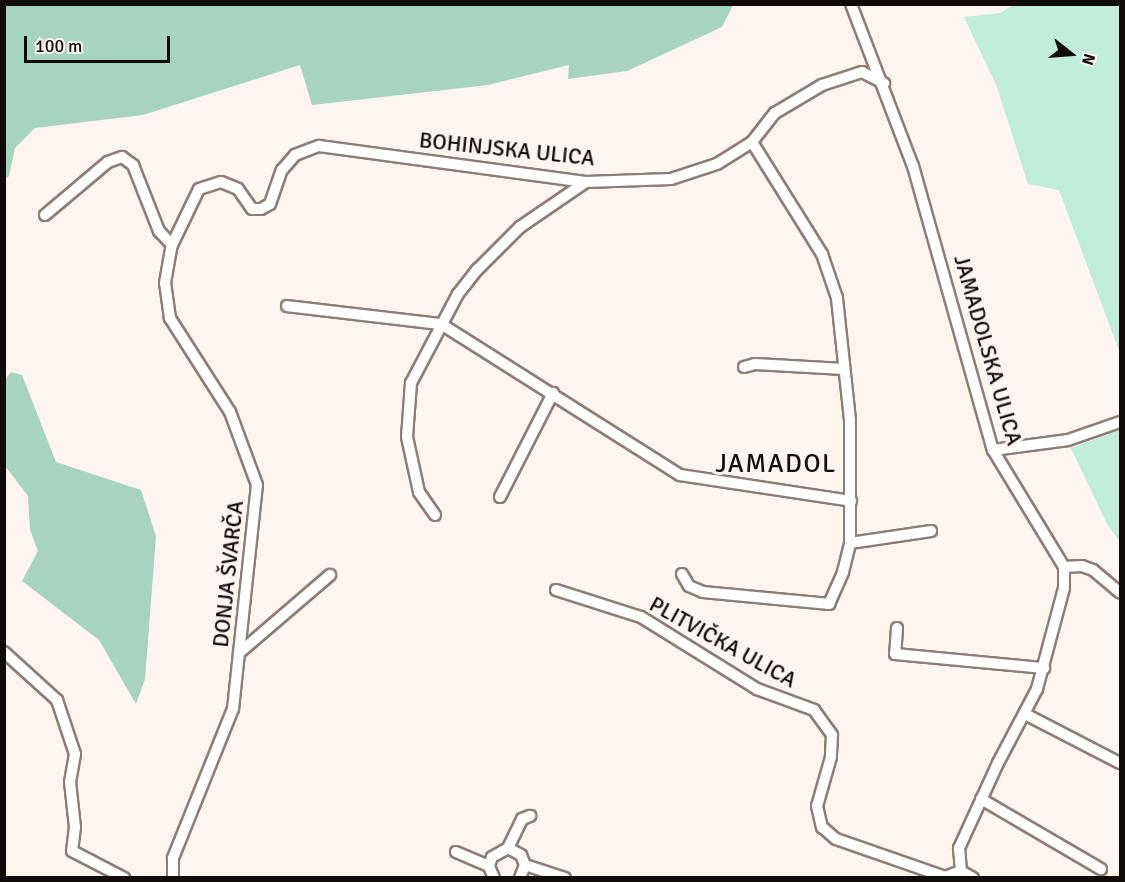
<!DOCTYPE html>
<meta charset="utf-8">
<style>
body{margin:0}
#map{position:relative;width:1125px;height:882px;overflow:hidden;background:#fef4f0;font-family:Signika,sans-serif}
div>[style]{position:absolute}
.green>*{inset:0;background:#bfedd7}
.forest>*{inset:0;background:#a6d4be}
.roads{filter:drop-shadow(2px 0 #8c7e77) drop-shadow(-2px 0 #8c7e77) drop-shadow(0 2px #8c7e77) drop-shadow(0 -2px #8c7e77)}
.minor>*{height:10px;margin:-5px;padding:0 5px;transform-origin:5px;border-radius:5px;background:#fff}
span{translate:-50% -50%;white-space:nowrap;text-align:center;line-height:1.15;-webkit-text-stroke:6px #fef4f0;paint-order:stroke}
.street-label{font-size:22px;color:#110c0a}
.quarter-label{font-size:26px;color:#110c0a;letter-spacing:1.5px}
.frame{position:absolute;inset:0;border:6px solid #110c0a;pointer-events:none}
.north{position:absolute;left:1041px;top:24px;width:60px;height:60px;-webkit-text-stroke:4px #fef4f0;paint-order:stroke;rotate:107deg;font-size:16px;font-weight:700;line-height:24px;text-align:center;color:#110c0a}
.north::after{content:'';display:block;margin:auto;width:21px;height:27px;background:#110c0a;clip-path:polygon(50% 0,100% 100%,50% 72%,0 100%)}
.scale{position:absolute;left:24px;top:36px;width:146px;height:27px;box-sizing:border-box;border:3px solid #110c0a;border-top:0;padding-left:8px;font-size:18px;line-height:21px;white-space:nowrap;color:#110c0a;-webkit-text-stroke:4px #fef4f0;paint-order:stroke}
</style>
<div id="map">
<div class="green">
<div style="clip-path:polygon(1087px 5px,1120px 5px,1120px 353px,1059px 190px,1028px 184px,997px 87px,964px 17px,1000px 13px,1013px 5px)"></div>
<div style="clip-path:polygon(1120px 430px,1120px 542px,1107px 524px,1071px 448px)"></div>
</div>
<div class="forest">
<div style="clip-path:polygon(5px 4px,732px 4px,733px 5px,722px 27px,627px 71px,568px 79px,569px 65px,488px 85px,312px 105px,300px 65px,143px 115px,35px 128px,15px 148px,9px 176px,5px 179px)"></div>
<div style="clip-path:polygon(11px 372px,22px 375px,56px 462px,141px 490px,156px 536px,145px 679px,136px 704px,99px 640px,22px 581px,38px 551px,30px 530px,28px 496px,5px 466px,5px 380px)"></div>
</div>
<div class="roads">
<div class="minor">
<div style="left:851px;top:4px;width:173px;rotate:69.1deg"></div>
<div style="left:913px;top:166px;width:295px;rotate:74.3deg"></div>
<div style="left:993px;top:450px;width:137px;rotate:58.7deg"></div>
<div style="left:1064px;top:567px;width:21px;rotate:90deg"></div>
<div style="left:1064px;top:588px;width:105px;rotate:105deg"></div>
<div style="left:1037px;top:689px;width:84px;rotate:117.8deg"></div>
<div style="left:998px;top:763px;width:94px;rotate:114.6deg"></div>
<div style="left:959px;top:848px;width:23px;rotate:85deg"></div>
<div style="left:961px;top:871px;width:14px;rotate:30deg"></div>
<div style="left:45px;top:215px;width:82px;rotate:-40.1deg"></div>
<div style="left:108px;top:162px;width:15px;rotate:-20deg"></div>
<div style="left:122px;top:157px;width:14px;rotate:36deg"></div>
<div style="left:133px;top:165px;width:71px;rotate:68.5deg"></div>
<div style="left:159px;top:231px;width:19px;rotate:47deg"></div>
<div style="left:287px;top:306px;width:155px;rotate:6.7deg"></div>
<div style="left:441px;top:324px;width:283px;rotate:32.3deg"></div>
<div style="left:680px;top:475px;width:173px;rotate:8.6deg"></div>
<div style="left:744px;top:367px;width:11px;rotate:-15deg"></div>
<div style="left:755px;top:364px;width:89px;rotate:3.2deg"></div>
<div style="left:993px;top:450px;width:76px;rotate:-7.6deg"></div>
<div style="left:1068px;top:440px;width:55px;rotate:-19.1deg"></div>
<div style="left:500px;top:497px;width:117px;rotate:-63deg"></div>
<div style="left:435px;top:515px;width:28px;rotate:-125deg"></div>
<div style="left:419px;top:492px;width:56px;rotate:-102.3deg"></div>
<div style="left:407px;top:437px;width:54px;rotate:-85.8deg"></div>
<div style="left:411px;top:383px;width:101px;rotate:-62.2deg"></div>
<div style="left:458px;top:294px;width:31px;rotate:-52deg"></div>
<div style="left:477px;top:270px;width:61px;rotate:-45deg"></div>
<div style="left:520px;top:227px;width:80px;rotate:-34.3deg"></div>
<div style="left:850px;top:543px;width:82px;rotate:-8.4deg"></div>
<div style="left:1064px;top:567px;width:18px;rotate:-3deg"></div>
<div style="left:1082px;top:566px;width:12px;rotate:20deg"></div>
<div style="left:1093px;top:570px;width:35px;rotate:40deg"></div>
<div style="left:682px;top:574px;width:14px;rotate:60deg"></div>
<div style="left:689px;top:586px;width:15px;rotate:23deg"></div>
<div style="left:703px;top:592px;width:127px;rotate:5.4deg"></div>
<div style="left:829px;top:604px;width:35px;rotate:-66deg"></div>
<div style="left:843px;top:572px;width:30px;rotate:-76deg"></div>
<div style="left:850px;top:543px;width:123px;rotate:-90deg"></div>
<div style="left:850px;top:420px;width:123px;rotate:-96.1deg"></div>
<div style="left:837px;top:298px;width:46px;rotate:-108.8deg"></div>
<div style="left:822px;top:254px;width:132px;rotate:-122deg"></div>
<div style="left:556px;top:590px;width:89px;rotate:17.6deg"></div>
<div style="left:641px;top:617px;width:137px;rotate:31.8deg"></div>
<div style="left:757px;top:689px;width:61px;rotate:20.2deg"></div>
<div style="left:814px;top:710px;width:31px;rotate:54deg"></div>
<div style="left:832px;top:735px;width:22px;rotate:93deg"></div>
<div style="left:831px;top:757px;width:51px;rotate:105.9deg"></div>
<div style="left:817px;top:806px;width:22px;rotate:77deg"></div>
<div style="left:822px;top:827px;width:18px;rotate:41deg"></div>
<div style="left:836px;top:839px;width:115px;rotate:19.2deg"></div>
<div style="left:945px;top:877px;width:17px;rotate:-21deg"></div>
<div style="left:897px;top:628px;width:26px;rotate:94deg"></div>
<div style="left:895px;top:654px;width:150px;rotate:5.4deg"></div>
<div style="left:4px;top:652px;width:72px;rotate:42.2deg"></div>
<div style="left:57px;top:700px;width:57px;rotate:71.6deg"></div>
<div style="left:75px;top:754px;width:28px;rotate:100deg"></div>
<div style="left:70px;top:782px;width:45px;rotate:83.7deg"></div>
<div style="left:75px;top:827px;width:24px;rotate:97deg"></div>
<div style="left:72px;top:851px;width:59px;rotate:27.4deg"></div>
<div style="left:239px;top:653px;width:120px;rotate:-40.6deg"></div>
<div style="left:1025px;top:714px;width:107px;rotate:27.3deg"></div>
<div style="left:981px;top:799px;width:139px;rotate:30.3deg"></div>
<div style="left:508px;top:848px;width:32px;rotate:-64deg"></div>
<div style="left:522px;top:819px;width:9px;rotate:-21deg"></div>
<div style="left:456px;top:852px;width:36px;rotate:23deg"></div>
<div style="left:525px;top:865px;width:42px;rotate:18deg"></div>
<div style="left:173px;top:878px;width:20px;rotate:-90deg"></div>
<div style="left:173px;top:858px;width:161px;rotate:-68.1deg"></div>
<div style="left:233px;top:709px;width:225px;rotate:-83.9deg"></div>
<div style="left:257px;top:485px;width:78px;rotate:-110.3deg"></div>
<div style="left:230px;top:412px;width:112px;rotate:-122.6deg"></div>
<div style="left:170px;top:318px;width:35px;rotate:-98deg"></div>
<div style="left:165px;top:283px;width:39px;rotate:-80deg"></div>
<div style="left:172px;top:245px;width:62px;rotate:-64.3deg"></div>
<div style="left:199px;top:189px;width:23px;rotate:-18deg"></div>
<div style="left:221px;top:182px;width:18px;rotate:22deg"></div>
<div style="left:238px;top:189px;width:24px;rotate:55deg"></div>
<div style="left:252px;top:209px;width:9px"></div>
<div style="left:261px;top:209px;width:10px;rotate:-29deg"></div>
<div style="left:270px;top:204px;width:36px;rotate:-71deg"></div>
<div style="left:282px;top:170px;width:20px;rotate:-49deg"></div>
<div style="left:295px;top:155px;width:26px;rotate:-21deg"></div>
<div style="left:319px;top:146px;width:269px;rotate:7.7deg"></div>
<div style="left:586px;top:182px;width:85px;rotate:-2deg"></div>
<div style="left:671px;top:179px;width:48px;rotate:-18.1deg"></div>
<div style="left:717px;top:164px;width:41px;rotate:-32.2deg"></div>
<div style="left:752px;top:142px;width:37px;rotate:-52deg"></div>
<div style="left:775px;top:113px;width:55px;rotate:-30.8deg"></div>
<div style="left:822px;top:85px;width:42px;rotate:-18deg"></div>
<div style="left:862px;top:72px;width:25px;rotate:27deg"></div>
<div style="left:494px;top:878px;width:13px;rotate:-113deg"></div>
<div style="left:489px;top:866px;width:9px;rotate:-72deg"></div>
<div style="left:492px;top:857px;width:18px;rotate:-29deg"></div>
<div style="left:508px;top:848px;width:15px;rotate:28deg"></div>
<div style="left:521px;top:855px;width:11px;rotate:68deg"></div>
<div style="left:525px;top:865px;width:14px;rotate:111deg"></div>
</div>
</div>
<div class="street-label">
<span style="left:507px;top:149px;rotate:6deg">BOHINJSKA ULICA</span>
<span style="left:988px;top:350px;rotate:74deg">JAMADOLSKA ULICA</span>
<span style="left:228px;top:574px;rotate:-84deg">DONJA ŠVARČA</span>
<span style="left:723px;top:642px;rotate:29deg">PLITVIČKA ULICA</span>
</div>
<div class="quarter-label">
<span style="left:776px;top:465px">JAMADOL</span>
</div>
<div class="frame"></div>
<div class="north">N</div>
<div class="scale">100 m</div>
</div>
